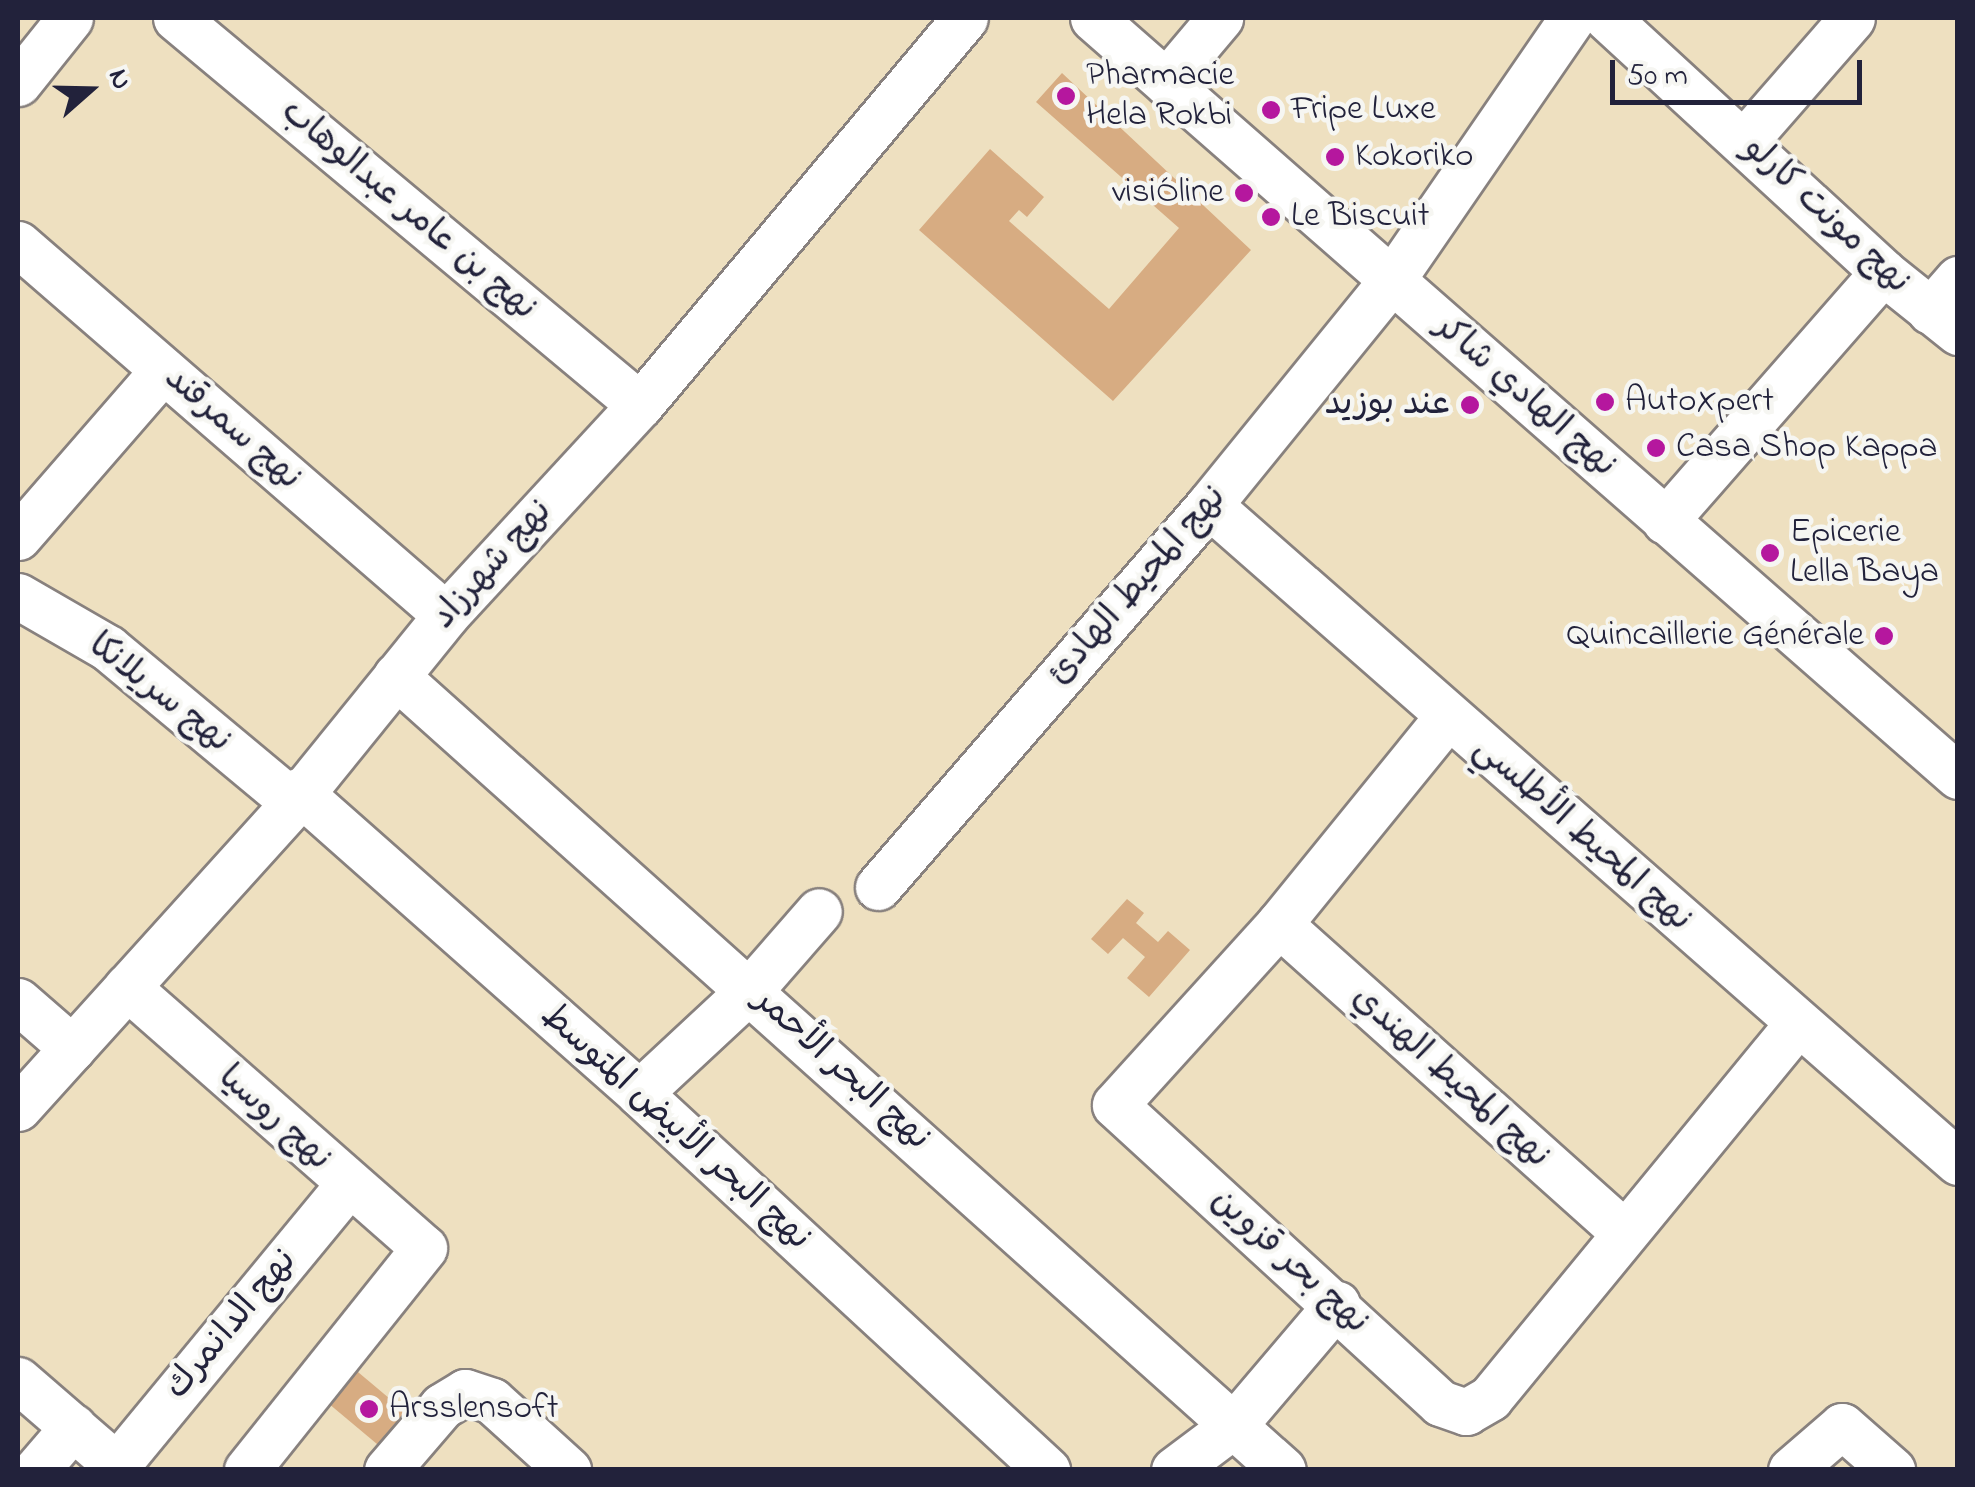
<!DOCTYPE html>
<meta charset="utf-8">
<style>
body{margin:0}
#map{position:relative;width:1975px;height:1487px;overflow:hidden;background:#eee0c0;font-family:"Indie Flower","Playpen Sans Arabic",sans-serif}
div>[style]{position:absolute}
.building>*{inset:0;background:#d7ac82;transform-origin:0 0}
.roads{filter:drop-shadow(2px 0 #88817e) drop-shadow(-2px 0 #88817e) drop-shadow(0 2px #88817e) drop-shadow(0 -2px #88817e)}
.minor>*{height:45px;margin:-22.5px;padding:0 22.5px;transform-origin:22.5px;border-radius:22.5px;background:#fff}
.dots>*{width:28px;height:28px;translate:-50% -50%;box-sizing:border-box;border:5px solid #f6f6f2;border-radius:50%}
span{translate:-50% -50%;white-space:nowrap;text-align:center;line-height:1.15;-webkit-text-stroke:9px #f6f6f2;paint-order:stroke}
.poi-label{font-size:35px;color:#22223b}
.left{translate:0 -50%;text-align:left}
.right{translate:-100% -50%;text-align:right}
.street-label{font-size:35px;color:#22223b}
.frame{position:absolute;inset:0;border:20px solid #22223b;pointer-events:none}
.north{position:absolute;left:40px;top:40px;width:100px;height:100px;-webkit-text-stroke:8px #f6f6f2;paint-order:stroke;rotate:70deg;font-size:28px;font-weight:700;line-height:40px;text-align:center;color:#22223b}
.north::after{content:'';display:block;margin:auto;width:35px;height:45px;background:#22223b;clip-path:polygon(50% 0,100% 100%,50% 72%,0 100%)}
.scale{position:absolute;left:1610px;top:60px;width:252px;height:45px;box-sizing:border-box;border:5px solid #22223b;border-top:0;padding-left:12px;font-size:30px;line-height:35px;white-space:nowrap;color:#22223b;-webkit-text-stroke:8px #f6f6f2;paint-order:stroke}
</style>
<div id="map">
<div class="building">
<div style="clip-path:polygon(1062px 73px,1251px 250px,1113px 401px,919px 230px,990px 149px,1044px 197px,1027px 217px,1019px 210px,1009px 221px,1109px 309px,1179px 228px,1036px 102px)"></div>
<div style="clip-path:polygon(1127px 899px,1144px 913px,1136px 923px,1158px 942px,1168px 931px,1190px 950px,1149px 997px,1127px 978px,1145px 957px,1123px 938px,1108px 954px,1091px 939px)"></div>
<div style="left:352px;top:1367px;width:80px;height:43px;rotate:40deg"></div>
</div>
<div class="roads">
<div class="minor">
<div style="left:176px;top:18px;width:604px;rotate:39.83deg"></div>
<div style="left:1093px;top:18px;width:1150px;rotate:41.23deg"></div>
<div style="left:1607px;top:18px;width:375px;rotate:42.6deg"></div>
<div style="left:1883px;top:272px;width:96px;rotate:38.7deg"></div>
<div style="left:1166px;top:82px;width:84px;rotate:-49.8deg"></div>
<div style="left:18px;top:83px;width:83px;rotate:-51.3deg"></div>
<div style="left:1744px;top:142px;width:164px;rotate:-48.9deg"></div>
<div style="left:18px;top:244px;width:566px;rotate:40.92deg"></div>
<div style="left:1930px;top:311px;width:43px;rotate:-48.8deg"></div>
<div style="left:1209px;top:505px;width:996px;rotate:41.26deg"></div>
<div style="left:1665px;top:521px;width:331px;rotate:-48.8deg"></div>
<div style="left:18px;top:537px;width:221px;rotate:-49deg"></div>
<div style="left:18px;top:596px;width:104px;rotate:30deg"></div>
<div style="left:108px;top:648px;width:242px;rotate:39.8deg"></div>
<div style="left:396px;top:676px;width:1190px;rotate:41.83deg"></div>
<div style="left:1448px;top:716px;width:268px;rotate:129.1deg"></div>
<div style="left:1279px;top:924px;width:244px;rotate:132.2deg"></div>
<div style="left:1115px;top:1105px;width:441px;rotate:42.5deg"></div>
<div style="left:1440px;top:1403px;width:28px;rotate:19deg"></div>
<div style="left:1466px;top:1412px;width:28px;rotate:-30deg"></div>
<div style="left:1490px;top:1398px;width:484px;rotate:-50.6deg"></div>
<div style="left:298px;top:791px;width:456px;rotate:41.5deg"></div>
<div style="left:639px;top:1093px;width:556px;rotate:42.74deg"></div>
<div style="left:878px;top:887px;width:505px;rotate:-49.09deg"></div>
<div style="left:1209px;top:505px;width:290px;rotate:-50.9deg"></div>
<div style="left:1392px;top:280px;width:318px;rotate:-55.5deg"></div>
<div style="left:1279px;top:924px;width:460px;rotate:41.8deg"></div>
<div style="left:127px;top:987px;width:395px;rotate:41.3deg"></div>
<div style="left:424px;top:1248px;width:284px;rotate:128.6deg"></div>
<div style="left:18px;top:1001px;width:72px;rotate:41deg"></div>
<div style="left:639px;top:1093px;width:153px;rotate:-42.9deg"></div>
<div style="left:751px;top:989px;width:103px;rotate:-48.9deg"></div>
<div style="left:18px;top:1108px;width:411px;rotate:-47.9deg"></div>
<div style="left:294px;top:803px;width:242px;rotate:-51deg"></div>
<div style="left:446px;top:615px;width:286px;rotate:-47.3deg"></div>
<div style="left:640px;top:405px;width:505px;rotate:-49.98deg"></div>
<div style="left:18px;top:1380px;width:138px;rotate:40.9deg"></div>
<div style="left:117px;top:1465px;width:363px;rotate:-50.5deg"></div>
<div style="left:36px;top:1470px;width:57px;rotate:-49.3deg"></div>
<div style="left:387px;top:1470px;width:84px;rotate:-49.3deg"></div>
<div style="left:442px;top:1406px;width:27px;rotate:-31deg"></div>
<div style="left:465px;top:1392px;width:28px;rotate:18deg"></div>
<div style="left:492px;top:1401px;width:103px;rotate:42.2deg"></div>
<div style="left:1174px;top:1470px;width:75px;rotate:-36.9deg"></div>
<div style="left:1234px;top:1425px;width:159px;rotate:-49.6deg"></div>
<div style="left:1791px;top:1470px;width:67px;rotate:-40.8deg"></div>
<div style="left:1842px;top:1426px;width:67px;rotate:41.3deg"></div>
</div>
</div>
<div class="dots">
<div style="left:1066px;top:96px;background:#b5179e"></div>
<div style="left:1271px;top:110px;background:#b5179e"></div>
<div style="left:1335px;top:157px;background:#b5179e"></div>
<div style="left:1244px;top:193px;background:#b5179e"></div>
<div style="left:1271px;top:217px;background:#b5179e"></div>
<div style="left:1605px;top:402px;background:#b5179e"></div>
<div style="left:1470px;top:405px;background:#b5179e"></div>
<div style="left:1656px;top:448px;background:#b5179e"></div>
<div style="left:1770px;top:553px;background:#b5179e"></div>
<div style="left:1884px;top:636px;background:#b5179e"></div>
<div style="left:369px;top:1409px;background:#b5179e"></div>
</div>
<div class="poi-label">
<span class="left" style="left:1086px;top:96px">Pharmacie<br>Hela Rokbi</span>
<span class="left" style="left:1291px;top:110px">Fripe Luxe</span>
<span class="left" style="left:1355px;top:157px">Kokoriko</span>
<span class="right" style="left:1224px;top:193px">visiÓline</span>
<span class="left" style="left:1291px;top:217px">Le Biscuit</span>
<span class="left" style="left:1625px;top:402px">AutoXpert</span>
<span class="right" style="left:1450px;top:405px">عند بوزيد</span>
<span class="left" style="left:1676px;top:448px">Casa Shop Kappa</span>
<span class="left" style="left:1790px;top:553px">Epicerie<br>Lella Baya</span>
<span class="right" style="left:1864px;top:636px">Quincaillerie Générale</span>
<span class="left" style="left:389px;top:1409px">Arsslensoft</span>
</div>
<div class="street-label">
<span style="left:408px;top:211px;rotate:40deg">نهج بن عامر عبدالوهاب</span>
<span style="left:1826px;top:216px;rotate:43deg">نهج مونت كارلو</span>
<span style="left:1525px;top:397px;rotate:41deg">نهج الهادي شاكر</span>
<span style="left:232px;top:429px;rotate:41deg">نهج سمرقند</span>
<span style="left:493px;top:565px;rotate:-48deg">نهج شهرزاد</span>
<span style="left:1138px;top:586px;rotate:-49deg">نهج المحيط الهادئ</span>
<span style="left:159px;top:694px;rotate:38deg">نهج سريلانكا</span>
<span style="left:1582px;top:835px;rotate:41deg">نهج المحيط الأطلسي</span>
<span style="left:841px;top:1070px;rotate:42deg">نهج البحر الأحمر</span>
<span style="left:1450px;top:1078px;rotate:42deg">نهج المحيط الهندي</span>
<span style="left:274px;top:1119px;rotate:42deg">نهج روسيا</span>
<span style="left:675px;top:1128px;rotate:42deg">نهج البحر الأبيض المتوسط</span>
<span style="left:1289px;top:1262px;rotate:42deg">نهج بحر قزوين</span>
<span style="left:232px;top:1325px;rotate:-50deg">نهج الدانمرك</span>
</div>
<div class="frame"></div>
<div class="north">N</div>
<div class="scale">50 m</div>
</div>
